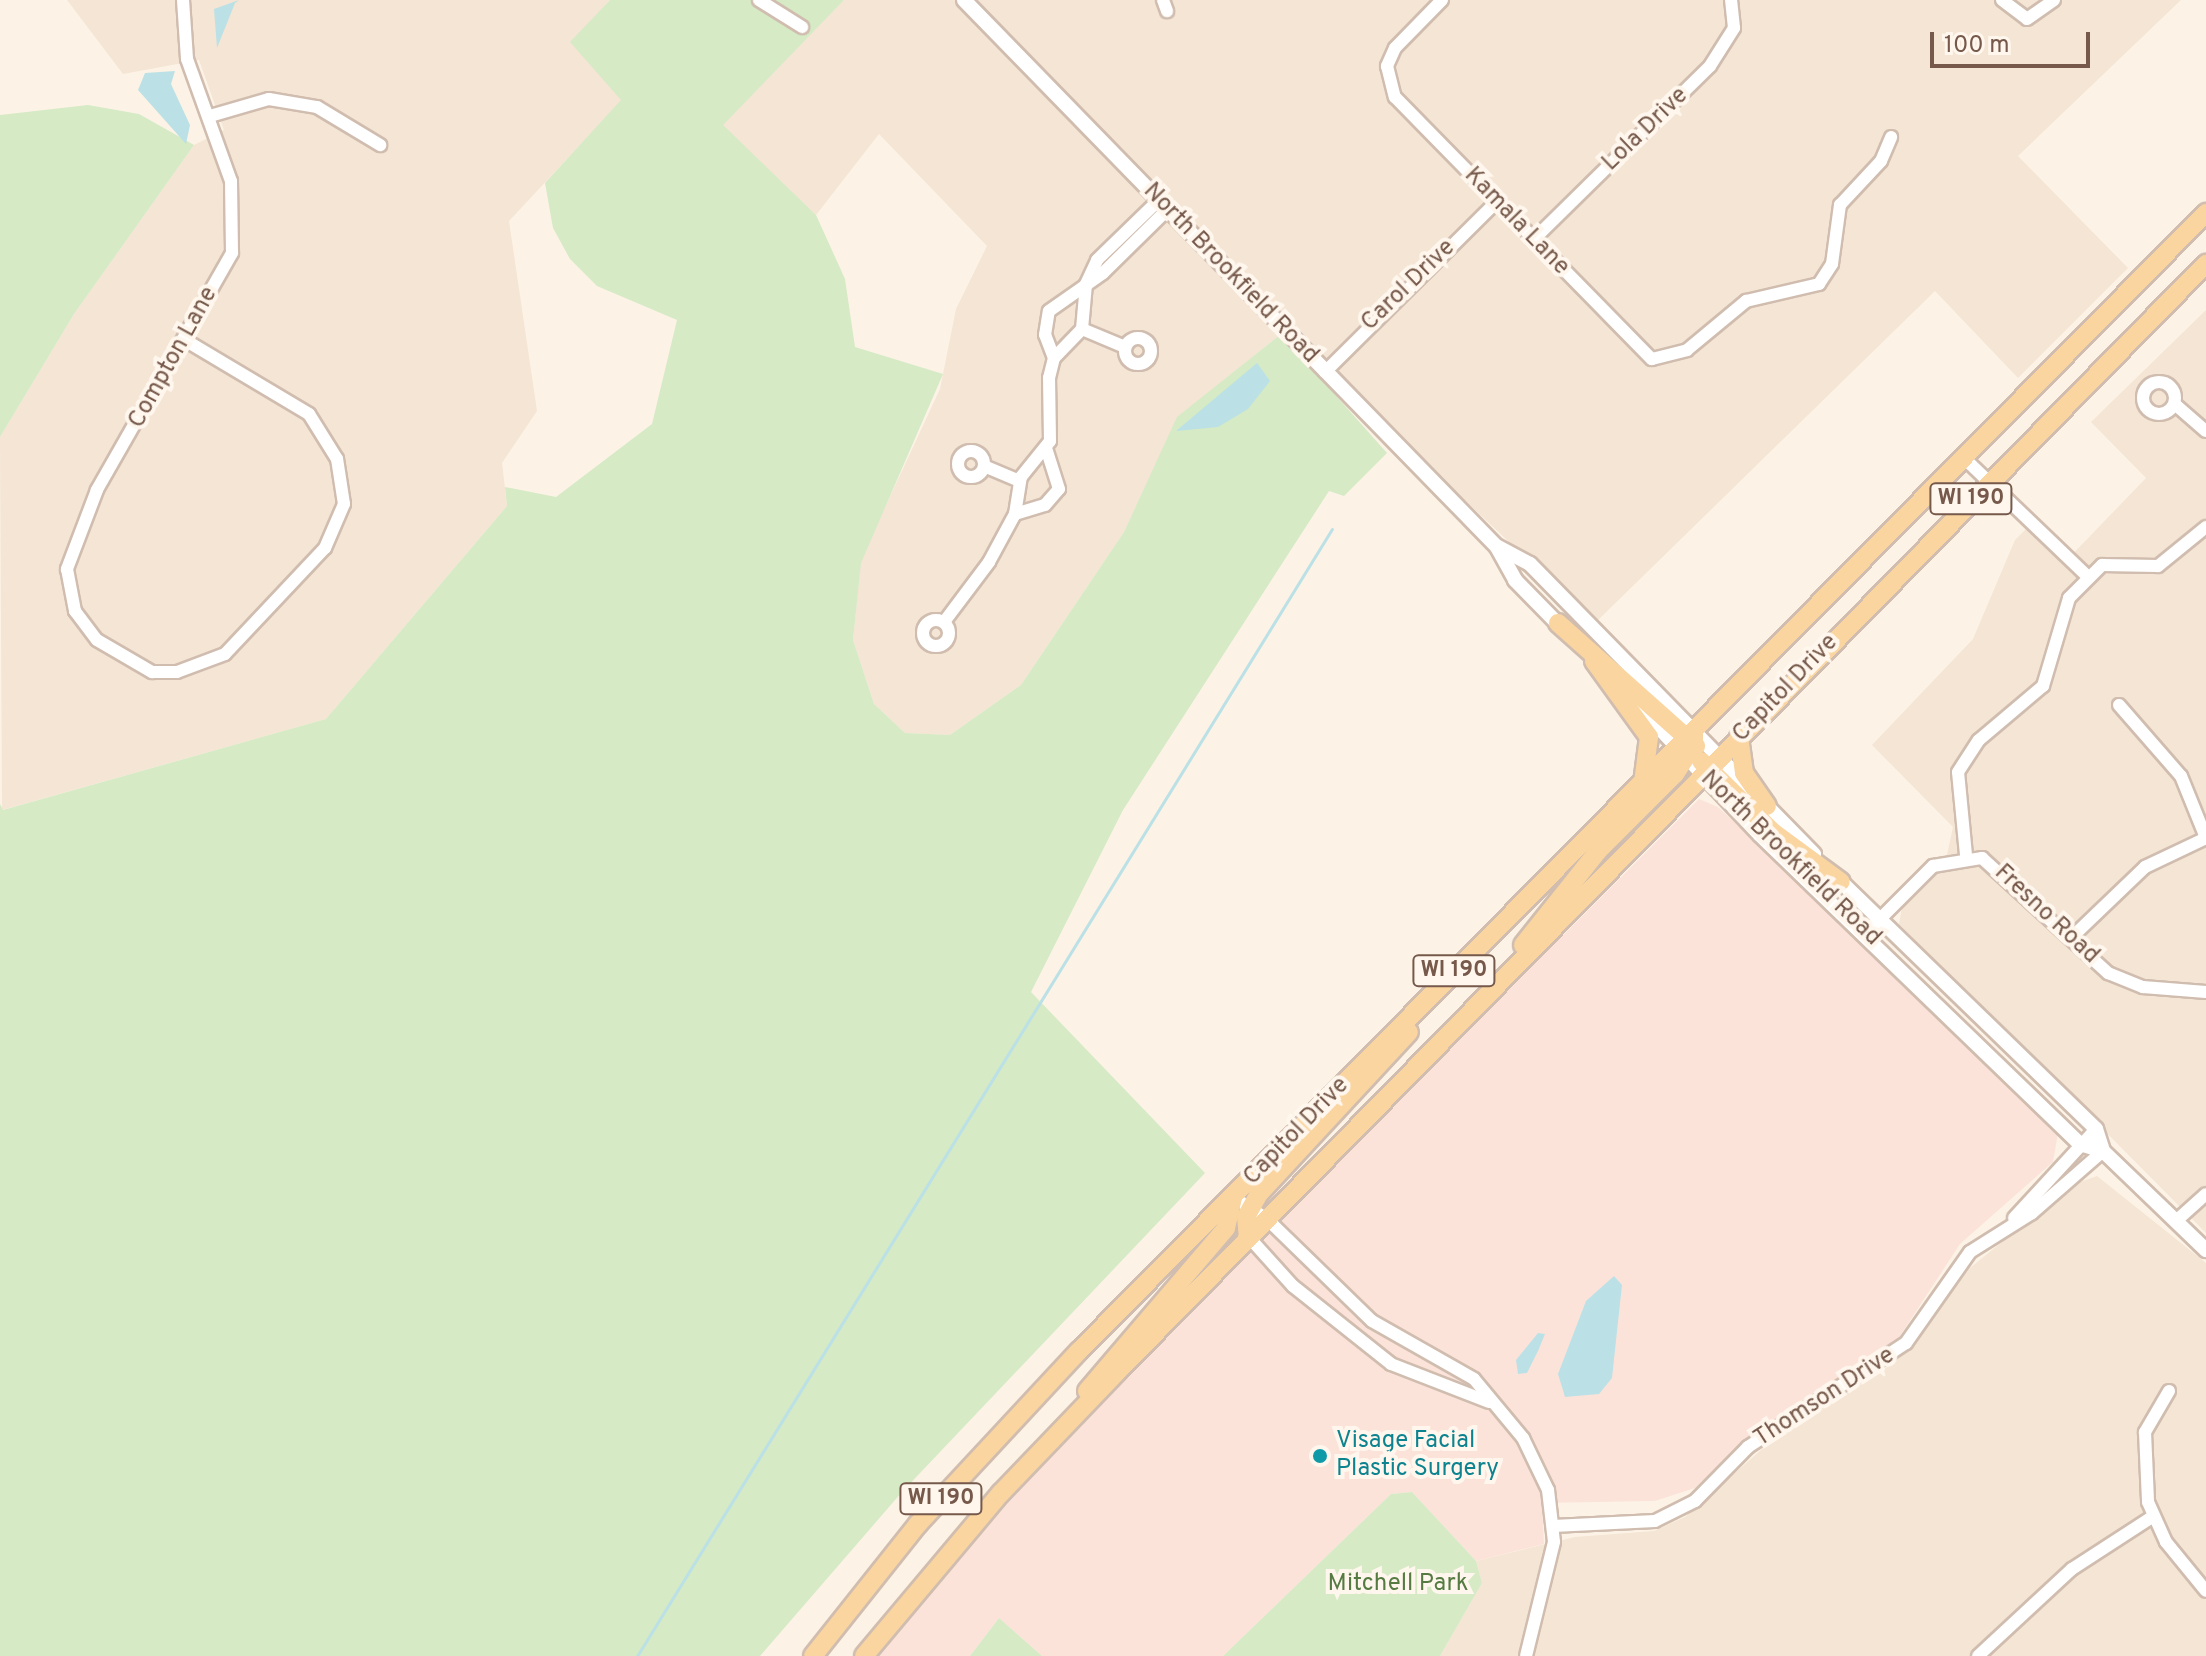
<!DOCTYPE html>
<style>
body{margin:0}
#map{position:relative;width:2206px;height:1656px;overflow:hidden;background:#fcf3e6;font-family:Overpass,sans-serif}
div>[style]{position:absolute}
.residential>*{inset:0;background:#f4e5d5}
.commercial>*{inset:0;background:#fce3da}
.green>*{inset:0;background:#d5eac5}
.water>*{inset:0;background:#bbe1e6}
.stream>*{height:3px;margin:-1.5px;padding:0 1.5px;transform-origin:1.5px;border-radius:1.5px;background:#bbe1e6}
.roads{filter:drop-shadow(2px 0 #d0bdaf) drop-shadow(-2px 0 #d0bdaf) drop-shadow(0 2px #d0bdaf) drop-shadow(0 -2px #d0bdaf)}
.minor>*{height:12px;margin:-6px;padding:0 6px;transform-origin:6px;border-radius:6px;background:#fff}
.minor>.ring{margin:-6px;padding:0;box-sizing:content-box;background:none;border:12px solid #fff;border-radius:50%}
.tertiary>*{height:14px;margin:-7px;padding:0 7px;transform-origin:7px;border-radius:7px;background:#fff}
.primary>*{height:18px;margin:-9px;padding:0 9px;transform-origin:9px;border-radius:9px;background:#fad5a0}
.dots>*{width:22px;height:22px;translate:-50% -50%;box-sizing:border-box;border:4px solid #fff7ed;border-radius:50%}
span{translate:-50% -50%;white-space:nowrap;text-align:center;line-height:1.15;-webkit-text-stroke:8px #fff7ed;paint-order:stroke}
.shield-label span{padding:2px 6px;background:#fff7ed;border:2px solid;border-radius:6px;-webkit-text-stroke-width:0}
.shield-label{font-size:22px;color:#76594b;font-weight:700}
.street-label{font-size:24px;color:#76594b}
.culture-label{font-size:24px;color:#0d838f}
.left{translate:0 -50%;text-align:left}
.park-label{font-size:24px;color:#557b43}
.scale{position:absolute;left:1930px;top:32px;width:160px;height:36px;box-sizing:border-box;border:4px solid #76594b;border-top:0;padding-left:10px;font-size:24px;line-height:28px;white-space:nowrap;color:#76594b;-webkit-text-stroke:6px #fff7ed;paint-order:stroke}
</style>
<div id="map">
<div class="residential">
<div style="clip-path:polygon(67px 0,610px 0,571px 42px,622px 100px,509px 221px,537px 411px,502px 463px,507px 506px,326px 719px,2px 810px,0 437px,74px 314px,194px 145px,224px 130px,199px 60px,123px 74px)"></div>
<div style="clip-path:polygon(844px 0,956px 0,1281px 334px,1178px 417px,1124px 532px,1021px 685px,950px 735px,905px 733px,874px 704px,853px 640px,861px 559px,940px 389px,956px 309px,987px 246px,879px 134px,816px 215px,722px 125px)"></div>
<div style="clip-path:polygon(972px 0,2181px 0,2018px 156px,2128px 268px,2018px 378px,1935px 291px,1595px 623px,1435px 472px)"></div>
<div style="clip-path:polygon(2206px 310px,2206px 1233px,1899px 924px,1903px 902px,1945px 864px,1953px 827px,1872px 745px,1973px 639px,2015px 540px,2029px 526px,2065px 562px,2146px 478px,2091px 422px)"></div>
<div style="clip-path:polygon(2097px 1176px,2206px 1263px,2206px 1656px,1440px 1656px,1482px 1583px,1476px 1561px,1575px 1537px,1654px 1531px,1685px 1517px,1787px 1427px,1894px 1363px,1970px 1268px,2072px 1185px)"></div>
</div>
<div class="commercial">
<div style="clip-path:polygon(1699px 799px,1718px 807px,1810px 891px,2058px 1133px,2053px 1162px,1960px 1244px,1896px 1342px,1780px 1415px,1695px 1488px,1655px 1501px,1542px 1503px,1544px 1544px,1476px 1561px,1412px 1492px,1391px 1494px,1223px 1656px,1042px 1656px,999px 1618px,970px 1656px,876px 1656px,1087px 1412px)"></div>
</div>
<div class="green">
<div style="clip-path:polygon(610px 0,844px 0,723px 125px,816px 215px,845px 279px,855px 347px,943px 374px,861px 563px,853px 640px,874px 704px,905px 733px,950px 735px,1021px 685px,1124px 532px,1177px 417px,1281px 334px,1387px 453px,1344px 496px,1329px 491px,1123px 810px,1031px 992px,1205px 1173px,902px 1492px,760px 1656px,0 1656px,0 804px,3px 810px,326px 719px,507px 506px,505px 487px,556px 497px,652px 424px,677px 320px,597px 286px,570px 259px,553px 228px,545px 183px,621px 100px,570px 42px)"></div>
<div style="clip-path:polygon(88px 105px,139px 114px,194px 145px,74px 314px,0 437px,0 115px)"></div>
<div style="clip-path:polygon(1412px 1492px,1476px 1561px,1482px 1583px,1440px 1656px,1223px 1656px,1391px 1494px)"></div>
<div style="clip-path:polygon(999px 1618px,1042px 1656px,970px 1656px)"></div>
</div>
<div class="water">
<div style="clip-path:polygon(239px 0,235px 3px,217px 48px,214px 9px)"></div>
<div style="clip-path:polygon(175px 71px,171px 84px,190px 125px,186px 144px,138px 90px,145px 73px)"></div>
<div style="clip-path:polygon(1257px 363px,1270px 381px,1248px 409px,1218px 427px,1176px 431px)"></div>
<div style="clip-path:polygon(1614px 1276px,1622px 1285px,1612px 1378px,1599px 1394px,1565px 1397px,1558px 1374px,1586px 1301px)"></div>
<div style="clip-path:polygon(1538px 1333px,1545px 1334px,1538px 1351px,1527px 1373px,1518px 1374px,1516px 1360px)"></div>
</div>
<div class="stream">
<div style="left:637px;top:1656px;width:1324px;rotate:-58.34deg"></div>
</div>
<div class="roads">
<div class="minor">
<div style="left:183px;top:0;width:59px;rotate:86.1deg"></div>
<div style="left:187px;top:59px;width:130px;rotate:70.2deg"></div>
<div style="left:231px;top:181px;width:72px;rotate:89.2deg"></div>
<div style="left:232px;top:253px;width:273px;rotate:119.7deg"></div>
<div style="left:97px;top:490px;width:85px;rotate:110.8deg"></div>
<div style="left:67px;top:569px;width:43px;rotate:79.2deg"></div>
<div style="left:75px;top:611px;width:36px;rotate:53deg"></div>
<div style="left:97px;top:640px;width:64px;rotate:30.2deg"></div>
<div style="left:152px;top:672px;width:25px"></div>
<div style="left:177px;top:672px;width:51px;rotate:-20.6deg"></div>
<div style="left:225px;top:654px;width:146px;rotate:-46.7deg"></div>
<div style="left:325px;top:548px;width:48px;rotate:-66.6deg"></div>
<div style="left:344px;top:504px;width:46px;rotate:-98.8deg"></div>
<div style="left:337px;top:459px;width:53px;rotate:-121.9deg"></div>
<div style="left:309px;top:414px;width:144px;rotate:-149.2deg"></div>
<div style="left:759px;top:0;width:51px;rotate:32.1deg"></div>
<div style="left:1163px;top:0;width:12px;rotate:70deg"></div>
<div style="left:1442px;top:0;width:67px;rotate:134.4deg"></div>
<div style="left:1395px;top:48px;width:20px;rotate:114deg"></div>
<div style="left:1387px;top:66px;width:32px;rotate:76deg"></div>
<div style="left:1395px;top:97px;width:367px;rotate:45.6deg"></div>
<div style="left:1652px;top:359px;width:36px;rotate:-14deg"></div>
<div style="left:1687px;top:350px;width:77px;rotate:-39.7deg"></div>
<div style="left:1746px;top:301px;width:75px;rotate:-13.1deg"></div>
<div style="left:1819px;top:284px;width:24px;rotate:-57deg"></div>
<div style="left:1832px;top:264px;width:60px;rotate:-82.3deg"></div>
<div style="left:1840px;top:205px;width:60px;rotate:-47deg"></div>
<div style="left:1881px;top:161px;width:26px;rotate:-67deg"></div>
<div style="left:2002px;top:0;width:31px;rotate:37deg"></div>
<div style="left:2027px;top:19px;width:33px;rotate:-35deg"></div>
<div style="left:210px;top:116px;width:61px;rotate:-16.1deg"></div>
<div style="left:269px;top:99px;width:49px;rotate:9.5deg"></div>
<div style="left:317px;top:107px;width:74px;rotate:31.1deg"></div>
<div style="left:1533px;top:240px;width:248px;rotate:-44.5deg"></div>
<div style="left:1710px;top:66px;width:45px;rotate:-57.7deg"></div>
<div style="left:1734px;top:28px;width:28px;rotate:-96deg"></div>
<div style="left:1082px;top:329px;width:47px;rotate:22.7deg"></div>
<div class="ring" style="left:1125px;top:338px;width:14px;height:14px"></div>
<div style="left:1054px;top:358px;width:25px;rotate:-111deg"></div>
<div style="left:1045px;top:335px;width:24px;rotate:-81deg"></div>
<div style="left:1049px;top:311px;width:66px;rotate:-35.1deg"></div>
<div style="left:1103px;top:273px;width:91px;rotate:-44.6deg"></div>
<div style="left:1325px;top:372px;width:240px;rotate:-44.8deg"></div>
<div class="ring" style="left:2143px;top:382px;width:20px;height:20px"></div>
<div style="left:2177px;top:406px;width:38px;rotate:41deg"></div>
<div class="ring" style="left:958px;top:451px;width:14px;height:14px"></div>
<div style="left:1963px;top:457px;width:172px;rotate:43.8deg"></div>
<div style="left:984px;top:466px;width:38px;rotate:23deg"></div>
<div style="left:1015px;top:514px;width:31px;rotate:-17deg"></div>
<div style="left:1045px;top:505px;width:21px;rotate:-49deg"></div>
<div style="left:1059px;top:489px;width:43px;rotate:-107.6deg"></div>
<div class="ring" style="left:923px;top:620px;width:14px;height:14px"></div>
<div style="left:944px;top:622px;width:75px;rotate:-53.1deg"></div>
<div style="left:989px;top:562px;width:55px;rotate:-61.6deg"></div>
<div style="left:1015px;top:514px;width:37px;rotate:-81deg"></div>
<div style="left:1021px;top:477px;width:46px;rotate:-51.1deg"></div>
<div style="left:1050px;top:441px;width:63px;rotate:-90.9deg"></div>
<div style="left:1049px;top:378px;width:21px;rotate:-76deg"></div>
<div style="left:1054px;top:358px;width:40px;rotate:-46deg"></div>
<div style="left:1082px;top:329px;width:45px;rotate:-84.9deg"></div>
<div style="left:1086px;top:284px;width:26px;rotate:-65deg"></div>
<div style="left:1097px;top:260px;width:86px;rotate:-44.1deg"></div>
<div style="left:2119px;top:705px;width:94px;rotate:48.9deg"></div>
<div style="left:2181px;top:776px;width:67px;rotate:68deg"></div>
<div style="left:1966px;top:855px;width:83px;rotate:-95.5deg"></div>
<div style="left:1958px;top:772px;width:38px;rotate:-57deg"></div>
<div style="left:1979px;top:740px;width:84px;rotate:-40.2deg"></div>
<div style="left:2043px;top:686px;width:92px;rotate:-73.5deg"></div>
<div style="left:2069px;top:598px;width:47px;rotate:-45deg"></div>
<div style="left:2102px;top:565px;width:56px;rotate:1deg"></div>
<div style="left:2158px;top:566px;width:62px;rotate:-39.1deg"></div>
<div style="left:1866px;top:933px;width:95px;rotate:-45deg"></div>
<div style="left:1933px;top:866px;width:50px;rotate:-9.3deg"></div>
<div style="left:1982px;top:858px;width:171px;rotate:42.4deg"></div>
<div style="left:2108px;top:973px;width:38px;rotate:22deg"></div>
<div style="left:2143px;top:987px;width:63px;rotate:4.5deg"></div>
<div style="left:2071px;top:938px;width:103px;rotate:-43.8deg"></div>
<div style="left:2145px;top:867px;width:68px;rotate:-25.4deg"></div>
<div style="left:1233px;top:1197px;width:40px;rotate:32.9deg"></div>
<div style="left:1267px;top:1219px;width:146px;rotate:44.2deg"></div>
<div style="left:1372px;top:1321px;width:117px;rotate:29.6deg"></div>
<div style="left:1474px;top:1379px;width:77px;rotate:50.3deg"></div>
<div style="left:1523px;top:1438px;width:58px;rotate:64.3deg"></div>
<div style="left:1548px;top:1490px;width:52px;rotate:83.4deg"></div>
<div style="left:1554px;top:1542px;width:117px;rotate:103.8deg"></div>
<div style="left:2014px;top:1218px;width:121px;rotate:-47.3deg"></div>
<div style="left:2176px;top:1221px;width:40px;rotate:-42deg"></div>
<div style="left:1246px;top:1234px;width:70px;rotate:47.9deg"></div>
<div style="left:1293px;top:1286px;width:125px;rotate:38.5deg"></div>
<div style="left:1391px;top:1364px;width:105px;rotate:21.2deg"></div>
<div style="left:2169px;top:1391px;width:48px;rotate:120.3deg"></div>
<div style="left:2145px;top:1432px;width:70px;rotate:87.5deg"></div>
<div style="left:2148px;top:1502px;width:44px;rotate:65.8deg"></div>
<div style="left:2166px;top:1542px;width:63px;rotate:50.8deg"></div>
<div style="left:1553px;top:1526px;width:102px;rotate:-2.8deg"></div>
<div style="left:1655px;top:1521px;width:45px;rotate:-26.6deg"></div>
<div style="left:1695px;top:1501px;width:76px;rotate:-45.5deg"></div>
<div style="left:1748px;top:1447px;width:189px;rotate:-33.4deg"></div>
<div style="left:1906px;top:1343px;width:111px;rotate:-54.9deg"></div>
<div style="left:1970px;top:1252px;width:73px;rotate:-32.2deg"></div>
<div style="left:2032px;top:1213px;width:94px;rotate:-41.1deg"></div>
<div style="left:1978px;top:1656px;width:128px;rotate:-42.8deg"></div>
<div style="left:2072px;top:1569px;width:95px;rotate:-33deg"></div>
</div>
<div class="tertiary">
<div style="left:964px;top:0;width:764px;rotate:45.74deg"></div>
<div style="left:1497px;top:547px;width:38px;rotate:61deg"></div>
<div style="left:1515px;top:580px;width:70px;rotate:45.6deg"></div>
<div style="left:1498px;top:547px;width:36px;rotate:28deg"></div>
<div style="left:1530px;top:564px;width:406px;rotate:45.6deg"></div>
<div style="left:1629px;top:696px;width:191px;rotate:46.7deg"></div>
<div style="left:1760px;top:835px;width:445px;rotate:44deg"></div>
<div style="left:2080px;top:1144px;width:24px;rotate:17deg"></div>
<div style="left:2103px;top:1151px;width:143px;rotate:43.9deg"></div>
<div style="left:1834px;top:875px;width:365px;rotate:44.1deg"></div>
<div style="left:2096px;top:1129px;width:23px;rotate:72deg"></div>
</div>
<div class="primary">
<div style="left:1558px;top:623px;width:185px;rotate:41.7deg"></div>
<div style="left:1594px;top:661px;width:94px;rotate:54.1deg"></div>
<div style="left:1649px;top:737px;width:46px;rotate:97.4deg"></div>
<div style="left:1739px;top:737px;width:36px;rotate:82deg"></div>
<div style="left:1744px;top:773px;width:40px;rotate:55.1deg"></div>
<div style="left:1701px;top:761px;width:101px;rotate:44.6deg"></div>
<div style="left:1773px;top:832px;width:84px;rotate:36.3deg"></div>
<div style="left:1523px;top:945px;width:120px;rotate:-51.4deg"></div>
<div style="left:1598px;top:851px;width:109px;rotate:-45deg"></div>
<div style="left:1675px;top:774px;width:35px;rotate:-57deg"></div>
<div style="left:1694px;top:745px;width:14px;rotate:-90deg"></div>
<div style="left:1248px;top:1239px;width:22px;rotate:-95deg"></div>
<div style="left:1246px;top:1217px;width:25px;rotate:-61deg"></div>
<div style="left:1258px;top:1195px;width:222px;rotate:-47.2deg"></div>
<div style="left:1087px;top:1391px;width:214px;rotate:-49.5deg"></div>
<div style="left:1226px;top:1228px;width:32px;rotate:-77deg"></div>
<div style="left:813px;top:1656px;width:169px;rotate:-51.5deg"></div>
<div style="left:918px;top:1524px;width:236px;rotate:-47.1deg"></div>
<div style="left:1079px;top:1351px;width:1602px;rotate:-45.28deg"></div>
<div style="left:864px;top:1656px;width:213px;rotate:-50deg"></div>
<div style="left:1001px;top:1493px;width:168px;rotate:-46.2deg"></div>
<div style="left:1117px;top:1372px;width:1554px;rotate:-45.5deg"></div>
</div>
</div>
<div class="dots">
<div style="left:1320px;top:1456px;background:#0f9aa8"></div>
</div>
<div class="shield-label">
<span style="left:1971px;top:499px">WI 190</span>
<span style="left:1454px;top:971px">WI 190</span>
<span style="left:941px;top:1499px">WI 190</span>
</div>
<div class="street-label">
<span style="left:1646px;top:130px;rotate:-44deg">Lola Drive</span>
<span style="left:1516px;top:222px;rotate:46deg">Kamala Lane</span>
<span style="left:1230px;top:274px;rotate:46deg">North Brookfield Road</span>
<span style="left:1409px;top:286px;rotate:-44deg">Carol Drive</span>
<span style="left:174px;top:358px;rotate:-61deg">Compton Lane</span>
<span style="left:1786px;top:689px;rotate:-46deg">Capitol Drive</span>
<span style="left:1790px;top:859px;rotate:44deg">North Brookfield Road</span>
<span style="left:2046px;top:915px;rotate:43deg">Fresno Road</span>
<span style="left:1297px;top:1132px;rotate:-46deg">Capitol Drive</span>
<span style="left:1825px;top:1398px;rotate:-33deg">Thomson Drive</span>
</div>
<div class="culture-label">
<span class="left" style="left:1336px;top:1456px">Visage Facial<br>Plastic Surgery</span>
</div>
<div class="park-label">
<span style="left:1398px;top:1585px">Mitchell Park</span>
</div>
<div class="scale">100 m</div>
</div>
